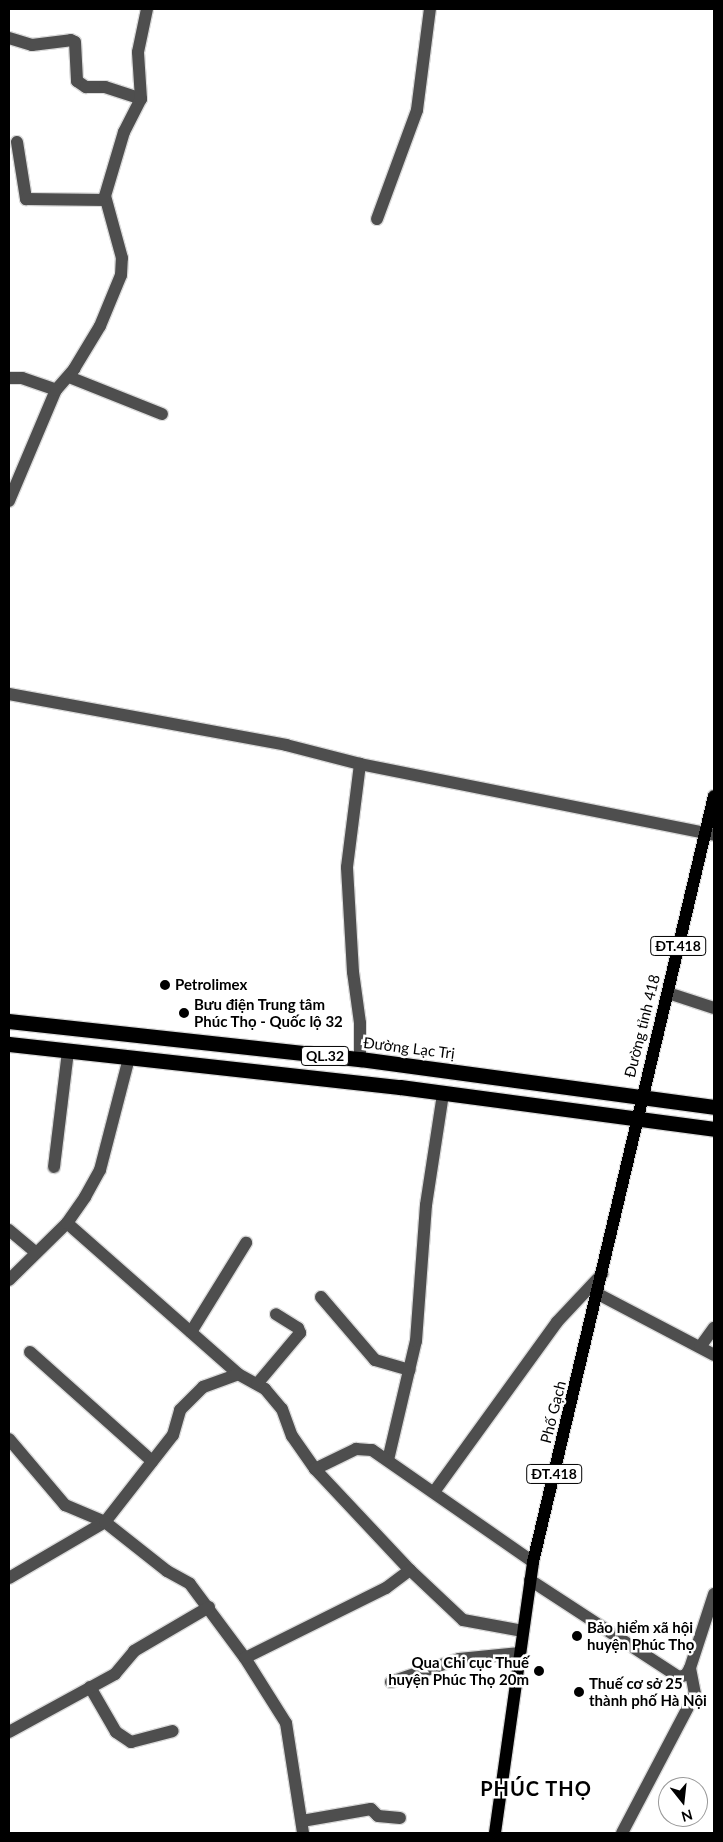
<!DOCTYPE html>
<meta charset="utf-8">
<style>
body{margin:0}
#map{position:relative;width:723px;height:1842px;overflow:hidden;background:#fff;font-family:Lato,sans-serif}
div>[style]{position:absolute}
.roads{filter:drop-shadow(1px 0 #dbdbdb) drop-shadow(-1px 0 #dbdbdb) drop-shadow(0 1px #dbdbdb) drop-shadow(0 -1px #dbdbdb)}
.minor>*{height:12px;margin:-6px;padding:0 6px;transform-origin:6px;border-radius:6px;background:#4e4e4e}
.major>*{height:12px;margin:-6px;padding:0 6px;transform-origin:6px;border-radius:6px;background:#000}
.highway>*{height:15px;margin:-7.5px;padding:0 7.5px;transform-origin:7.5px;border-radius:7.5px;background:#000}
.dots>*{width:14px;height:14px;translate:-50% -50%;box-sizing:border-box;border:2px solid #fff;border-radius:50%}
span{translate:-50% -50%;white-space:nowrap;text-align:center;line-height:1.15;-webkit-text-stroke:5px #fff;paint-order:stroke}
.shield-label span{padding:1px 4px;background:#fff;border:1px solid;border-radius:4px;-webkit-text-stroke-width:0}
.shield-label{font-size:14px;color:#000;font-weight:700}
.poi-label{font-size:15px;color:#000;font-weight:700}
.left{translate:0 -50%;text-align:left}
.right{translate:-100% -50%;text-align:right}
.street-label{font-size:15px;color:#000}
.district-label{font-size:20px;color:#000;font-weight:700;letter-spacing:1px}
.frame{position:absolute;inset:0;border:10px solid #000;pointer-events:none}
.north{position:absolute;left:658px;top:1777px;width:50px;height:50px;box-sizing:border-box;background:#fff;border:1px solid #999;border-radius:50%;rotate:164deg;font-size:14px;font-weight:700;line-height:20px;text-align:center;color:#000}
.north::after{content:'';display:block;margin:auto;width:18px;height:22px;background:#000;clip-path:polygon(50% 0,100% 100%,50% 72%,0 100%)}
</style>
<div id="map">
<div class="roads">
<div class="minor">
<div style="left:9px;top:38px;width:24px;rotate:17deg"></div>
<div style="left:32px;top:45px;width:39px;rotate:-7deg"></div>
<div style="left:71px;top:40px;width:4px;rotate:27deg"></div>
<div style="left:75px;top:42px;width:39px;rotate:87deg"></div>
<div style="left:77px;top:81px;width:11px;rotate:34deg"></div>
<div style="left:86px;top:87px;width:19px"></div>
<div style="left:105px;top:87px;width:38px;rotate:18deg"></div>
<div style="left:17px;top:142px;width:58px;rotate:81deg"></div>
<div style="left:26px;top:199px;width:79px;rotate:0.7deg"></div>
<div style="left:377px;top:219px;width:116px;rotate:-69.8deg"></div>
<div style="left:417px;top:110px;width:102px;rotate:-82.7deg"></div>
<div style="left:69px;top:377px;width:100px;rotate:21.7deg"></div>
<div style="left:9px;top:378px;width:13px"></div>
<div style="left:22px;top:378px;width:36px;rotate:19deg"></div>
<div style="left:9px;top:501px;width:121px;rotate:-67.1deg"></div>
<div style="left:56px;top:390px;width:28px;rotate:-49deg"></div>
<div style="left:74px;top:369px;width:50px;rotate:-58.8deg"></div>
<div style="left:100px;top:326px;width:55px;rotate:-67.6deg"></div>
<div style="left:121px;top:275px;width:17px;rotate:-87deg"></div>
<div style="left:122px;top:258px;width:64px;rotate:-105.3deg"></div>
<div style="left:105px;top:196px;width:67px;rotate:-73.5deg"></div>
<div style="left:124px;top:132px;width:37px;rotate:-63deg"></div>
<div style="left:141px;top:99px;width:47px;rotate:-93.7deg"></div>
<div style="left:138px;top:52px;width:44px;rotate:-78.2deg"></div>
<div style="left:9px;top:694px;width:282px;rotate:10.4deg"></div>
<div style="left:286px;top:745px;width:76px;rotate:14.4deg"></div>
<div style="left:668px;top:993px;width:48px;rotate:18.1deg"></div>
<div style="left:360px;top:1059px;width:36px;rotate:-90deg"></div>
<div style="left:360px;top:1023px;width:51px;rotate:-97.8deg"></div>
<div style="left:353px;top:972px;width:105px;rotate:-93.3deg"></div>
<div style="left:347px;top:867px;width:104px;rotate:-82.8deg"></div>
<div style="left:360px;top:764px;width:361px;rotate:11.3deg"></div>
<div style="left:54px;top:1167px;width:117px;rotate:-83.1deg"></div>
<div style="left:67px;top:1223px;width:228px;rotate:41.4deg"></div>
<div style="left:238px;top:1374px;width:31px;rotate:29deg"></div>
<div style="left:265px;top:1389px;width:26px;rotate:50deg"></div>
<div style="left:282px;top:1409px;width:29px;rotate:70deg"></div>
<div style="left:292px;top:1436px;width:40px;rotate:55.1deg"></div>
<div style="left:315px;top:1469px;width:139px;rotate:46.8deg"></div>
<div style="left:410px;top:1570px;width:73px;rotate:43.3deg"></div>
<div style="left:463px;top:1620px;width:61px;rotate:10.4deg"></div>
<div style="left:9px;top:1230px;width:35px;rotate:40deg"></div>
<div style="left:9px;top:1280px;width:81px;rotate:-44.5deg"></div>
<div style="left:67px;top:1223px;width:32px;rotate:-55deg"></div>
<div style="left:85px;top:1197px;width:31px;rotate:-61deg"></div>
<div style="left:100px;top:1170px;width:116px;rotate:-75.5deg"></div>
<div style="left:598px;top:1294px;width:131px;rotate:27.7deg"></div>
<div style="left:321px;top:1297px;width:83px;rotate:49.4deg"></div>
<div style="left:375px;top:1360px;width:36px;rotate:16deg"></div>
<div style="left:191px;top:1332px;width:105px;rotate:-58.3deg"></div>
<div style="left:700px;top:1347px;width:24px;rotate:-54deg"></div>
<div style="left:30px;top:1352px;width:164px;rotate:41.8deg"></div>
<div style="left:257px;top:1384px;width:67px;rotate:-49.9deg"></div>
<div style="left:300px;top:1333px;width:5px;rotate:-112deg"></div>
<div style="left:298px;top:1328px;width:26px;rotate:-148deg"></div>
<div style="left:9px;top:1439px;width:87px;rotate:49.7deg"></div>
<div style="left:65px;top:1505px;width:43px;rotate:23deg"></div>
<div style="left:105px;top:1522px;width:110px;rotate:-52deg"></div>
<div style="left:173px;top:1435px;width:26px;rotate:-74deg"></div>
<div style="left:180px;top:1410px;width:33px;rotate:-45deg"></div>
<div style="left:203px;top:1387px;width:37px;rotate:-20deg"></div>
<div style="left:388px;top:1460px;width:122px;rotate:-76.8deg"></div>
<div style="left:416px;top:1341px;width:136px;rotate:-85.8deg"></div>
<div style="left:426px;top:1205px;width:112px;rotate:-81.3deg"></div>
<div style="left:315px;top:1469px;width:46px;rotate:-26deg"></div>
<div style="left:356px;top:1449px;width:16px;rotate:4deg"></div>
<div style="left:372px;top:1450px;width:196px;rotate:34.8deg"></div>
<div style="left:434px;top:1492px;width:210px;rotate:-54.1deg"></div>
<div style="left:557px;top:1322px;width:66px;rotate:-46.8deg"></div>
<div style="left:9px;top:1578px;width:111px;rotate:-30.3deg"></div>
<div style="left:105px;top:1522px;width:79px;rotate:38.3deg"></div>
<div style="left:167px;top:1571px;width:26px;rotate:29deg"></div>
<div style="left:190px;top:1584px;width:92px;rotate:53.4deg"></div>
<div style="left:245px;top:1658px;width:77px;rotate:57.8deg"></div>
<div style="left:286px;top:1723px;width:111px;rotate:81.2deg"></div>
<div style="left:530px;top:1580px;width:178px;rotate:33.1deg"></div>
<div style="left:679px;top:1677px;width:7px;rotate:-16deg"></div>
<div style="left:686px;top:1675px;width:8px;rotate:-60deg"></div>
<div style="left:690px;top:1668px;width:78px;rotate:-72deg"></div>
<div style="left:245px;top:1658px;width:157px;rotate:-26.4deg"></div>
<div style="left:386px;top:1588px;width:30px;rotate:-37deg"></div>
<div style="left:391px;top:1682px;width:72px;rotate:-18.7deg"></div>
<div style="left:459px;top:1659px;width:61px;rotate:-5.6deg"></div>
<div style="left:90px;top:1687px;width:52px;rotate:60deg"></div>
<div style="left:116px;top:1732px;width:18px;rotate:34deg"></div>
<div style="left:131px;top:1742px;width:43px;rotate:-14.7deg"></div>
<div style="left:9px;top:1732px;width:121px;rotate:-28.7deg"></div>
<div style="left:115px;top:1674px;width:30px;rotate:-50deg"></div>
<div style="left:134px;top:1651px;width:87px;rotate:-30.4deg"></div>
<div style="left:302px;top:1821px;width:70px;rotate:-9.9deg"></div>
<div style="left:371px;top:1809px;width:10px;rotate:45deg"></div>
<div style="left:378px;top:1816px;width:22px;rotate:5deg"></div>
<div style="left:622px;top:1833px;width:157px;rotate:-62.3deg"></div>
<div style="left:695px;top:1694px;width:26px;rotate:-101deg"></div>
</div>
<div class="major">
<div style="left:495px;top:1833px;width:274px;rotate:-82deg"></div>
<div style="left:533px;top:1562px;width:787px;rotate:-76.71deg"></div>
</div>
<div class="highway">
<div style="left:9px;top:1021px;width:353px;rotate:6.2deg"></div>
<div style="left:360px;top:1059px;width:357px;rotate:7.7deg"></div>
<div style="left:9px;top:1044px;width:393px;rotate:6.3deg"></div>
<div style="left:400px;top:1087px;width:317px;rotate:7.6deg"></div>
</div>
</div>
<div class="dots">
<div style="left:165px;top:985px;background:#000"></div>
<div style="left:184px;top:1013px;background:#000"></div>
<div style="left:577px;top:1636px;background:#000"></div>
<div style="left:539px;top:1671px;background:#000"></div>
<div style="left:579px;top:1692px;background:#000"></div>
</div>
<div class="shield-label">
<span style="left:678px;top:946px">ĐT.418</span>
<span style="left:325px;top:1056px">QL.32</span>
<span style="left:554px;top:1474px">ĐT.418</span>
</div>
<div class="poi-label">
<span class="left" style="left:175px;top:985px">Petrolimex</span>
<span class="left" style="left:194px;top:1013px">Bưu điện Trung tâm<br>Phúc Thọ - Quốc lộ 32</span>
<span class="left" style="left:587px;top:1636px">Bảo hiểm xã hội<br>huyện Phúc Thọ</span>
<span class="right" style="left:529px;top:1671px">Qua Chi cục Thuế<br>huyện Phúc Thọ 20m</span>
<span class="left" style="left:589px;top:1692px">Thuế cơ sở 25<br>thành phố Hà Nội</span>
</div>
<div class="street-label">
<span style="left:642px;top:1026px;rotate:-76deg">Đường tỉnh 418</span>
<span style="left:409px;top:1048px;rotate:7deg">Đường Lạc Trị</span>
<span style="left:553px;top:1412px;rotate:-76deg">Phố Gạch</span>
</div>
<div class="district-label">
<span style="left:536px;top:1788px">PHÚC THỌ</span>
</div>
<div class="frame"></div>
<div class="north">N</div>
</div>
